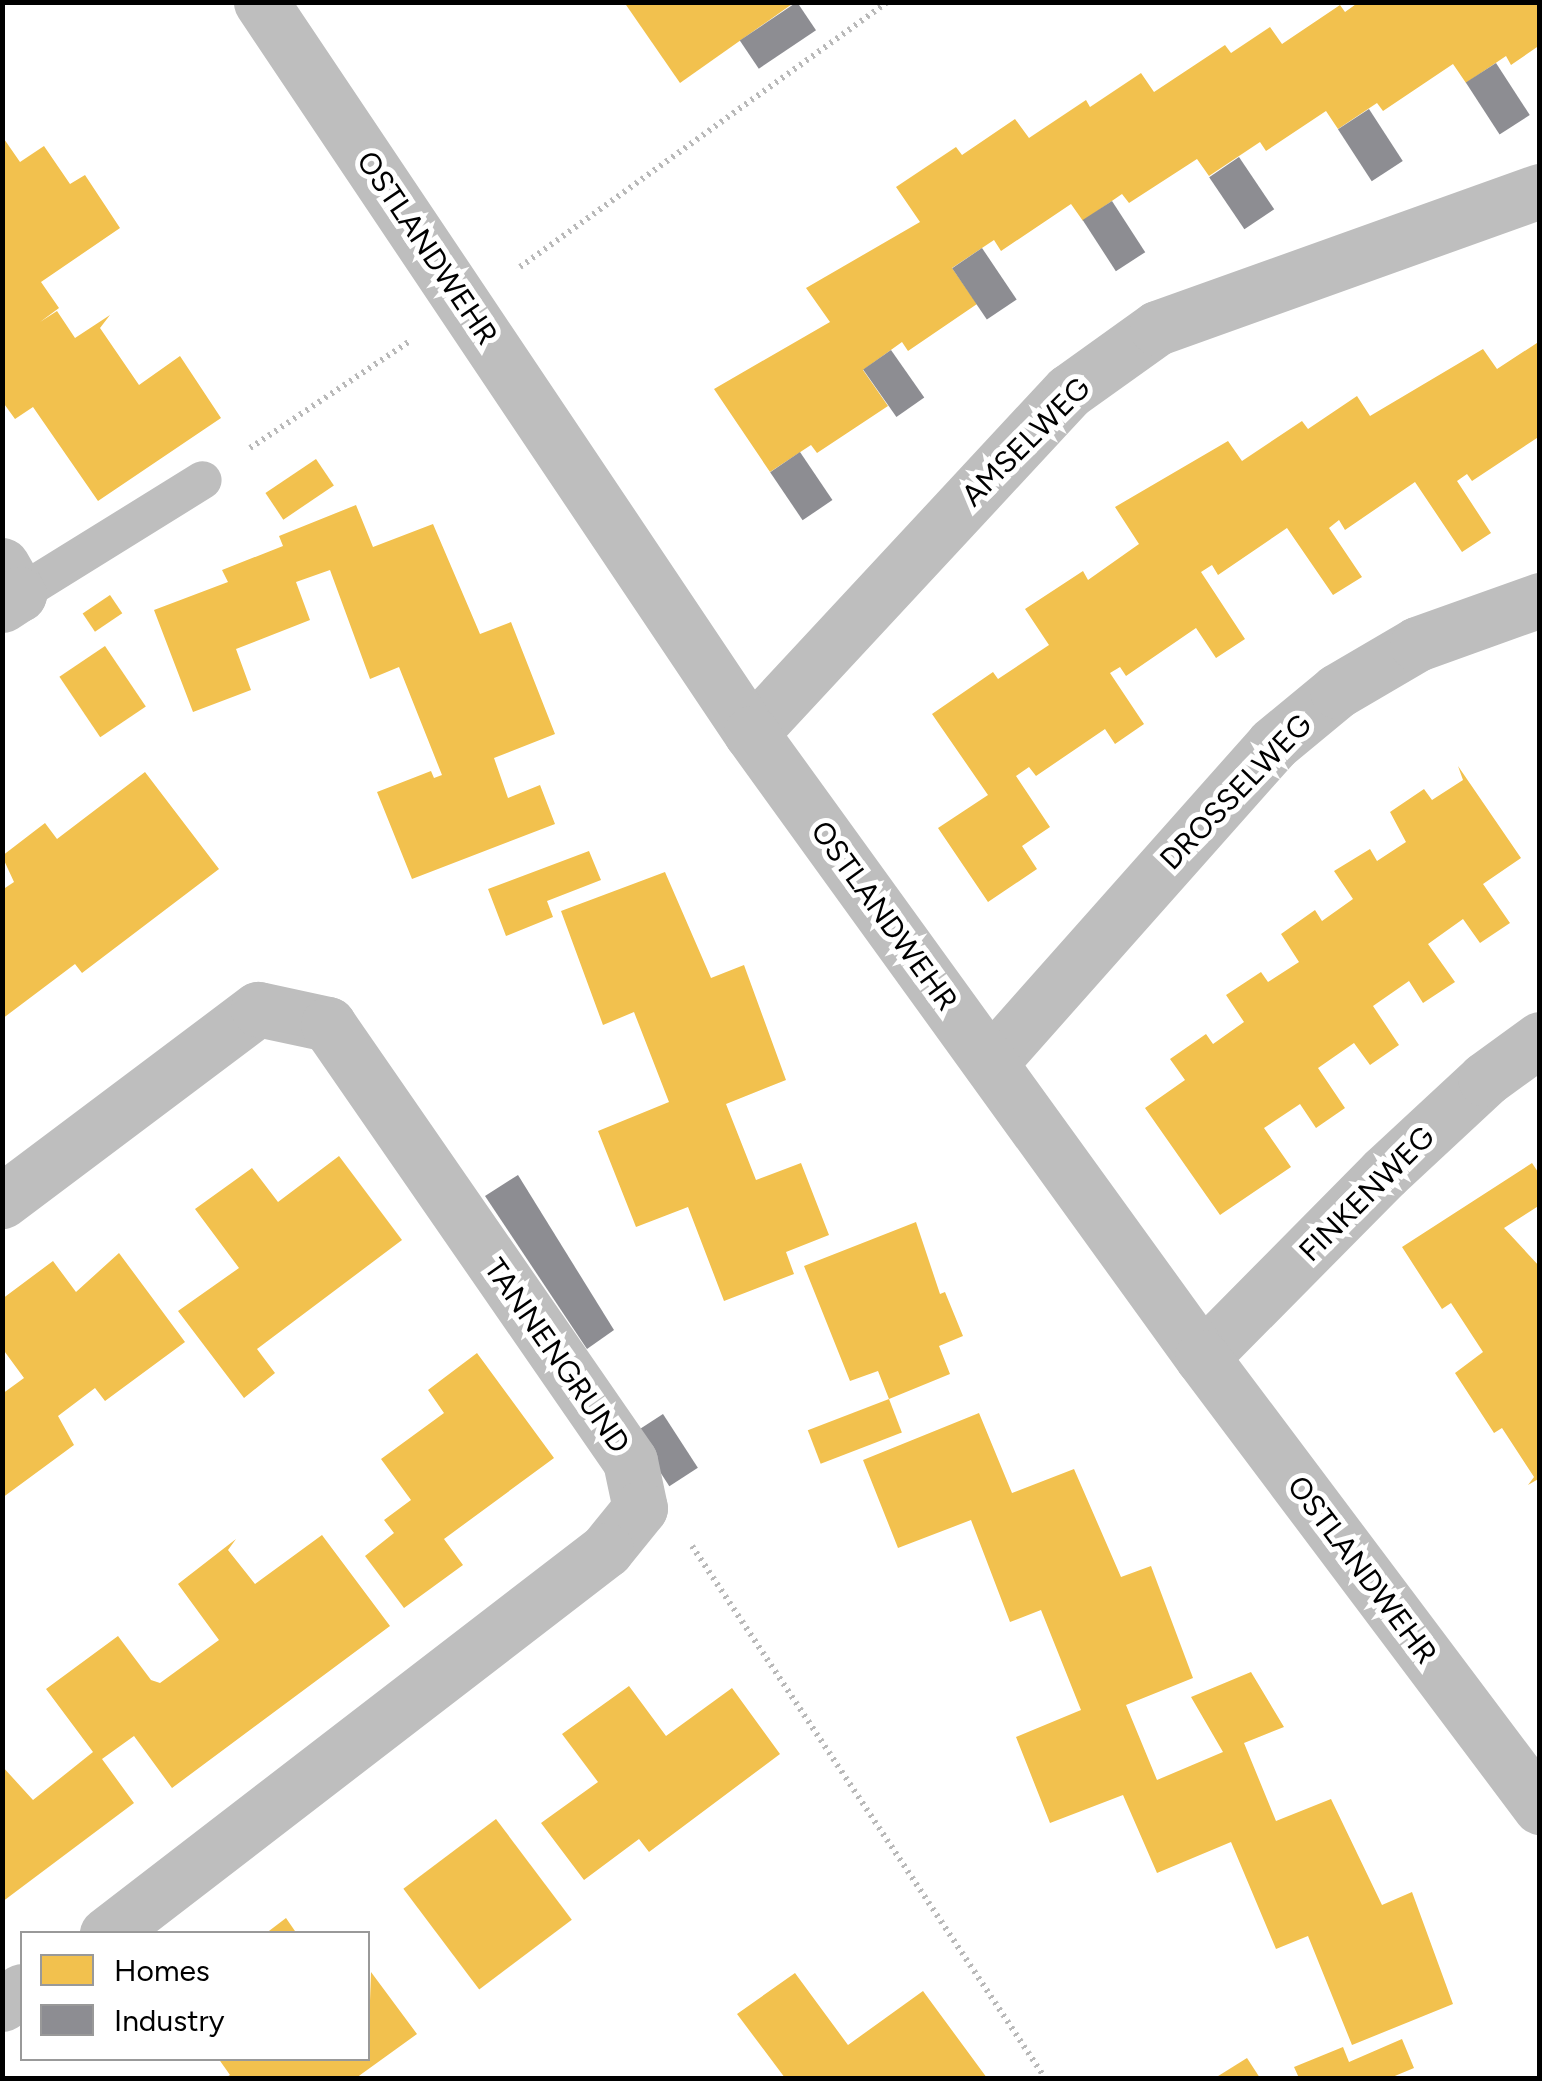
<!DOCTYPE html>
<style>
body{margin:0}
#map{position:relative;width:1542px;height:2081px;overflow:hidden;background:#fff;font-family:Figtree,sans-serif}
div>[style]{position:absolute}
.homes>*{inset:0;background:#f2c14e;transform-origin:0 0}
.industry>*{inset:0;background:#8d8d92;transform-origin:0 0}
.path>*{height:6px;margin-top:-3px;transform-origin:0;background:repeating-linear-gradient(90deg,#b9b9b9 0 2.5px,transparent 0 7.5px)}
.service>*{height:38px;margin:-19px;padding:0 19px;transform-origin:19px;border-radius:19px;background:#bebebe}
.minor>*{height:55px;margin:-27.5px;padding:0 27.5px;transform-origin:27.5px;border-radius:27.5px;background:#bebebe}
.tertiary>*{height:55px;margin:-27.5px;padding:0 27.5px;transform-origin:27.5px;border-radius:27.5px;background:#bebebe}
span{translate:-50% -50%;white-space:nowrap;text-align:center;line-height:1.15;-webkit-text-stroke:10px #fff;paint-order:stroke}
.street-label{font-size:30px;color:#000}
.frame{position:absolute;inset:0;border:5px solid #000;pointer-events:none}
.legend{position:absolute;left:20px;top:1931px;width:350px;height:130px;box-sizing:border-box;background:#fff;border:2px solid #999;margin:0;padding:12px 18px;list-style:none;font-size:30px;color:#000}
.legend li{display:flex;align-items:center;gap:20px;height:50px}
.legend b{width:50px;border:2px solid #999}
</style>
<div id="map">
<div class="homes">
<div style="clip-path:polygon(624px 2px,795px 2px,680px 83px)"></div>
<div style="clip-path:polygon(1359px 2px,1540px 2px,1540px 45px,1511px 65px,1506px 56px,1466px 83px,1453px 64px,1383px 111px,1377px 103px,1338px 129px,1326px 111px,1266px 151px,1260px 142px,1209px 176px,1197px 159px,1129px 203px,1122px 194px,1083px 221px,1071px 204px,1001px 251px,994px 240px,952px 268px,977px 304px,908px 351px,902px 342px,863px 370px,888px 406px,817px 453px,811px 445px,770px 472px,714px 389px,830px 322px,806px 288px,920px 222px,896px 187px,956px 147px,962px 155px,1015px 119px,1029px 138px,1086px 100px,1090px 107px,1141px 73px,1154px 92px,1225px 45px,1231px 53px,1270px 27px,1282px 44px,1340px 5px,1345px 12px)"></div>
<div style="clip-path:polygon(2px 136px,20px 162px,44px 146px,70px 184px,85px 175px,120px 228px,41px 282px,59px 308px,40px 322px,57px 311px,75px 338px,110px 315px,100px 328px,139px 385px,180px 356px,221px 418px,98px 501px,33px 407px,15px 419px,2px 401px)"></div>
<div style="clip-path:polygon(1540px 341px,1540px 436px,1472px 481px,1467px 474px,1457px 481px,1491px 533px,1462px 552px,1415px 482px,1345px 530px,1339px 520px,1329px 528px,1362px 577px,1333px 595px,1287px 528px,1218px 575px,1212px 565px,1201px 572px,1245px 639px,1216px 658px,1196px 628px,1126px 676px,1120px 667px,1110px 673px,1144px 724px,1115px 744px,1105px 729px,1036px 776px,1029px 767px,1016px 776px,1050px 827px,1022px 846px,1037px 869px,988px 902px,938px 828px,988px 795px,932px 714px,993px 672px,998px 679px,1049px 645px,1025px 609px,1083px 571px,1088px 580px,1139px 544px,1115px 507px,1228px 441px,1242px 461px,1302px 421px,1308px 429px,1357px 396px,1370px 416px,1483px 349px,1497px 369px)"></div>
<div style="left:316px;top:459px;width:32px;height:61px;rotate:56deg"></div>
<div style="clip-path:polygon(356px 505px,373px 547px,433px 524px,480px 634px,511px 622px,555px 734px,494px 758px,508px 798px,540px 785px,555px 824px,412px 879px,377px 792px,431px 771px,434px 778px,442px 775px,399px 667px,370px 679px,330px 570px,296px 582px,310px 620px,236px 649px,251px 690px,193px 712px,154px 610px,228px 582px,222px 570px,283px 546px,279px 536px)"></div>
<div style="left:110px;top:595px;width:22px;height:33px;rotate:56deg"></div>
<div style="left:105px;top:646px;width:73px;height:55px;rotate:56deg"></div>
<div style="clip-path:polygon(1458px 766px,1521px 858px,1483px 884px,1510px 923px,1480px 943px,1463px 919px,1428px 944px,1455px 982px,1423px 1003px,1409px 981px,1373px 1006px,1399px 1045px,1370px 1065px,1354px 1043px,1318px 1068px,1345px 1108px,1316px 1128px,1300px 1104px,1264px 1128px,1291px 1167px,1220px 1215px,1145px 1108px,1185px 1080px,1170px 1059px,1206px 1034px,1213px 1044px,1244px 1022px,1226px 995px,1261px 972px,1268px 982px,1299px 962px,1281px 934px,1315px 910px,1322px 921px,1353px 899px,1334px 871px,1370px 849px,1377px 861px,1406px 842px,1390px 812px,1424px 789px,1432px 800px,1463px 780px)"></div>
<div style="clip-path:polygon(145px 772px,219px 869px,82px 973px,75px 964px,2px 1019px,2px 890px,14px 882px,2px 856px,45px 823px,57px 839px)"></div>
<div style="clip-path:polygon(589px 851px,601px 880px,547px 901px,553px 917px,506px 936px,488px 889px)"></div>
<div style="clip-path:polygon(665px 872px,711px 978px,744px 965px,786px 1080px,726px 1104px,756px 1180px,801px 1163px,829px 1235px,786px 1252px,794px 1274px,724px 1301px,688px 1207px,636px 1227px,598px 1131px,669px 1102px,634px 1012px,603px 1025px,561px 911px)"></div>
<div style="clip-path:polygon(339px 1156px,402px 1240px,257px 1349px,275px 1373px,244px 1398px,178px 1311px,239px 1268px,195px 1209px,252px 1168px,278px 1202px)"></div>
<div style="clip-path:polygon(1532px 1163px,1540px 1175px,1540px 1205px,1504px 1228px,1540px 1267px,1540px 1478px,1528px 1485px,1534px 1477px,1502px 1428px,1494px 1433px,1455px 1373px,1483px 1352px,1451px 1303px,1442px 1309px,1402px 1247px)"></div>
<div style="clip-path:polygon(916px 1222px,940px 1294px,945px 1292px,963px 1336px,939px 1346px,950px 1374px,889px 1399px,878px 1371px,850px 1381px,804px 1266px)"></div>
<div style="clip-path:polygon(119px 1253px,185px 1342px,105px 1401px,95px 1388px,58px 1416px,74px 1445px,2px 1498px,2px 1394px,24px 1378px,2px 1348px,2px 1299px,53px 1261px,76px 1292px)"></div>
<div style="clip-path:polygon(477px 1353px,554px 1458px,444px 1539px,463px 1565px,404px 1608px,365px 1556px,394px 1533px,384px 1520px,411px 1500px,381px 1459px,444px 1413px,428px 1390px)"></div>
<div style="left:889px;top:1399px;width:36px;height:87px;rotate:69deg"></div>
<div style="clip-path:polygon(979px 1413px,1012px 1493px,1074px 1469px,1121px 1577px,1151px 1566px,1193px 1678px,1126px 1705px,1157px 1780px,1223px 1752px,1191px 1697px,1251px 1672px,1284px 1727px,1244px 1743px,1276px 1821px,1331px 1799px,1382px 1905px,1412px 1892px,1453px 2004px,1352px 2045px,1308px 1936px,1276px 1949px,1231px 1842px,1157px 1873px,1123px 1795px,1050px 1823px,1016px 1737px,1081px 1710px,1041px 1610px,1010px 1622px,971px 1520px,898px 1548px,863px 1460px)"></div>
<div style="clip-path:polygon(322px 1535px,390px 1626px,172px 1788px,134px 1736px,102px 1759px,134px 1803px,2px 1902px,2px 1766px,33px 1800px,93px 1752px,46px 1689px,118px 1636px,151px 1680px,160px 1683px,219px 1640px,178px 1584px,236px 1539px,228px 1550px,255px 1584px)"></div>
<div style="clip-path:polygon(629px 1686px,666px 1736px,732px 1688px,780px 1754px,649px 1852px,639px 1839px,584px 1880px,541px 1823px,598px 1782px,562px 1734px)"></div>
<div style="left:496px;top:1819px;width:126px;height:116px;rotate:53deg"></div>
<div style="clip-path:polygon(286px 1918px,297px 1934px,265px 1934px)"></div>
<div style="clip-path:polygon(371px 1972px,417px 2034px,356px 2078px,225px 2078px,230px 2075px,218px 2058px,368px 2058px)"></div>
<div style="clip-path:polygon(795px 1973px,848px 2045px,923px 1991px,987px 2078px,785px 2078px,737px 2014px)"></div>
<div style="clip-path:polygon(1402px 2039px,1414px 2068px,1390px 2078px,1299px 2078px,1294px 2067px,1343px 2047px,1349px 2062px)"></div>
<div style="clip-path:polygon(1247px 2058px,1260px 2078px,1215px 2078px)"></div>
</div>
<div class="industry">
<div style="left:797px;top:2px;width:34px;height:69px;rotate:56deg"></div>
<div style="left:1496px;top:63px;width:62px;height:36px;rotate:57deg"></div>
<div style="left:1369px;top:109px;width:62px;height:37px;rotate:57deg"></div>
<div style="left:1239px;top:157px;width:63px;height:36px;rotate:56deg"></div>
<div style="left:1112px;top:201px;width:61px;height:35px;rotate:57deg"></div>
<div style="left:982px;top:248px;width:62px;height:36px;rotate:56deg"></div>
<div style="left:891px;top:350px;width:58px;height:34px;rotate:55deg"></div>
<div style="left:800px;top:452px;width:58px;height:36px;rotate:56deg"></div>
<div style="clip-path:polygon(518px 1175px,614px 1330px,587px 1349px,485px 1196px)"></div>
<div style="left:663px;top:1414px;width:64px;height:34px;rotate:57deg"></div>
</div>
<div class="path">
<div style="left:520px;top:267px;width:453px;rotate:-35.8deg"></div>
<div style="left:250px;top:448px;width:192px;rotate:-33.8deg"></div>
<div style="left:692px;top:1546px;width:638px;rotate:56.43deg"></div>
</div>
<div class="service">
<div style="left:19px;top:594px;width:216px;rotate:-31.8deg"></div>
</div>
<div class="minor">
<div style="left:2px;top:565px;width:34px;rotate:60deg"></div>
<div style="left:19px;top:594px;width:20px;rotate:147deg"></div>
<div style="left:751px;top:733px;width:467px;rotate:-47.1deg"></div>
<div style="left:1069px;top:391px;width:108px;rotate:-35.6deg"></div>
<div style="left:1157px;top:328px;width:407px;rotate:-19.7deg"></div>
<div style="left:990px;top:1063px;width:426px;rotate:-48.4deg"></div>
<div style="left:1273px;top:744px;width:83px;rotate:-39.6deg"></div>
<div style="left:1337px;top:691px;width:93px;rotate:-30.4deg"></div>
<div style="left:1417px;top:644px;width:131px;rotate:-19.7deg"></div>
<div style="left:2px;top:1201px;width:320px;rotate:-36.9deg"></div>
<div style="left:258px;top:1009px;width:72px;rotate:12.1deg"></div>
<div style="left:328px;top:1024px;width:531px;rotate:55.35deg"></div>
<div style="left:630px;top:1461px;width:48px;rotate:78deg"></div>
<div style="left:640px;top:1508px;width:54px;rotate:129deg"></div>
<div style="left:606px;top:1550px;width:630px;rotate:142.42deg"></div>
<div style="left:1202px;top:1357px;width:259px;rotate:-45.3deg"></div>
<div style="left:1384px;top:1173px;width:138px;rotate:-42.9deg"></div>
<div style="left:1485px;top:1079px;width:68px;rotate:-36deg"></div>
<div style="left:2px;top:2004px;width:24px;rotate:-33deg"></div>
</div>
<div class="tertiary">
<div style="left:261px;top:2px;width:880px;rotate:56.17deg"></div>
<div style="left:751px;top:733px;width:770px;rotate:54.14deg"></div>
<div style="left:1202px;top:1357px;width:563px;rotate:53.09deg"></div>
</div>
<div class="street-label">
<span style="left:427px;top:248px;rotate:56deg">OSTLANDWEHR</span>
<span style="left:1026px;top:442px;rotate:-45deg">AMSELWEG</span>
<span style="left:1236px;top:792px;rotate:-46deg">DROSSELWEG</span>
<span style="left:884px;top:916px;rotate:54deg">OSTLANDWEHR</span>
<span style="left:1367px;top:1194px;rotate:-45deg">FINKENWEG</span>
<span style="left:557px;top:1356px;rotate:55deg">TANNENGRUND</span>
<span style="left:1362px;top:1570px;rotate:53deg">OSTLANDWEHR</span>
</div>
<div class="frame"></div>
<ul class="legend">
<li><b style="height:28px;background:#f2c14e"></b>Homes</li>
<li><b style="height:28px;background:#8d8d92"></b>Industry</li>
</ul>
</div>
